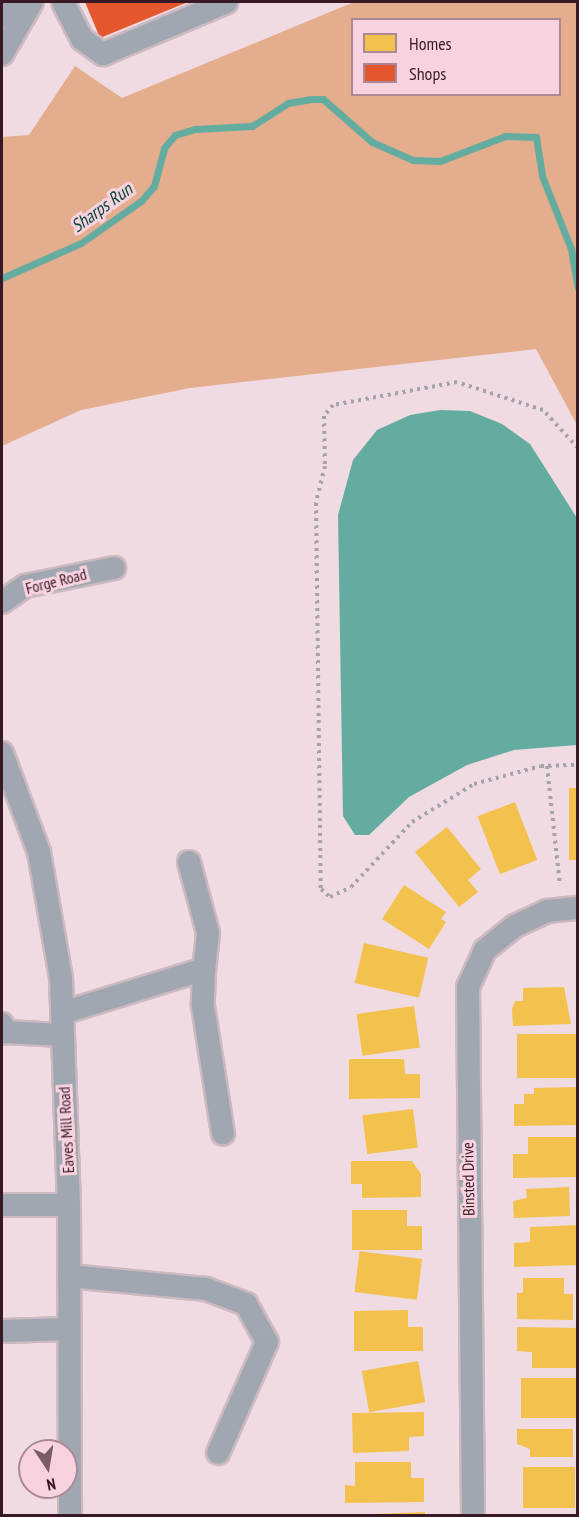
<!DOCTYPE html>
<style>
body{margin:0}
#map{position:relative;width:579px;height:1517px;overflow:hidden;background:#f0dbe2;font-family:"PT Sans Narrow",sans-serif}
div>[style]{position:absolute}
.forest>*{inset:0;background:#e4ad8d}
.water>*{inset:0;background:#65aca0}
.homes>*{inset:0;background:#f2c14e;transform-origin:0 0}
.shops>*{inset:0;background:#e4572e}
.stream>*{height:7px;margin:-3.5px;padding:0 3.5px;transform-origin:3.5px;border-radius:3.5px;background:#65aca0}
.path>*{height:4px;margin-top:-2px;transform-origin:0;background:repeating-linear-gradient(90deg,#a2a3ab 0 3px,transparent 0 7.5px)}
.roads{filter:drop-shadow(2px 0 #cdbac1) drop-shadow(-2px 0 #cdbac1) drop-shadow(0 2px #cdbac1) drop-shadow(0 -2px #cdbac1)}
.minor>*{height:22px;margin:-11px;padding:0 11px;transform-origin:11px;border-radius:11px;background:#a1a7b1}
span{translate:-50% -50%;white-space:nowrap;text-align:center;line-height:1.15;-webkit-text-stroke:6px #f8d3df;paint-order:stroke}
.street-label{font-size:16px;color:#381825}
.water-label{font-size:18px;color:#07473b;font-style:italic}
.frame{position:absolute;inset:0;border:3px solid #381825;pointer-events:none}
.legend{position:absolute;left:351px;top:18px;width:210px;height:78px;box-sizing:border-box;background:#f8d3df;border:2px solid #ab8895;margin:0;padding:8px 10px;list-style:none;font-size:18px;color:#381825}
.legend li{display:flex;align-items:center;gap:12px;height:30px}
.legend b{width:30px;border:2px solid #ab8895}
.north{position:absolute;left:18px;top:1439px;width:60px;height:60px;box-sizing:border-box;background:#f8d3df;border:2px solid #ab8895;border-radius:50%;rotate:168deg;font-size:16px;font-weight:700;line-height:24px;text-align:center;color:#381825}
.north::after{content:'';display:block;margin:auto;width:21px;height:27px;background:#785c67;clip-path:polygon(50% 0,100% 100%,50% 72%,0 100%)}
</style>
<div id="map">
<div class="forest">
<div style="clip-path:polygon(evenodd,354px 2px,577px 2px,577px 425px,536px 349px,190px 388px,81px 410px,2px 446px,2px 137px,29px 135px,75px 66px,122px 98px,354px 2px,352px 20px,560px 20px,560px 94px,352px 94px,352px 20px)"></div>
</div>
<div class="water">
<div style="clip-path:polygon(440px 410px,470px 411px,502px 424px,530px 444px,577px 518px,577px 745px,514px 750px,467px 765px,409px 797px,369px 835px,355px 835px,343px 816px,338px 515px,353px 460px,377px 430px,410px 415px)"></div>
</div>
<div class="homes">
<div style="left:569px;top:788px;width:9px;height:72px"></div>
<div style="left:515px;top:802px;width:62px;height:40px;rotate:69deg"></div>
<div style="clip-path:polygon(447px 827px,481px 869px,468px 880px,478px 892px,459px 907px,415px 852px)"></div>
<div style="clip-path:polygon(404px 885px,446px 912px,441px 919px,446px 922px,429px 949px,382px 919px)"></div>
<div style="left:364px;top:943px;width:66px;height:41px;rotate:13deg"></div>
<div style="clip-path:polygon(564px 987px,571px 1024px,513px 1026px,512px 1009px,515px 1001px,523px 1001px,523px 988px)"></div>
<div style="left:414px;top:1006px;width:42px;height:58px;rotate:82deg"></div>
<div style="left:577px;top:1034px;width:44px;height:60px;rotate:90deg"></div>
<div style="clip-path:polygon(349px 1059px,404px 1059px,405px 1074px,420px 1074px,420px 1098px,349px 1099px)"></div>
<div style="clip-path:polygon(578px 1087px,578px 1125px,514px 1126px,514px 1104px,524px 1104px,524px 1094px,534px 1094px,534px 1088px)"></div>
<div style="left:413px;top:1109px;width:39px;height:51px;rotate:83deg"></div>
<div style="clip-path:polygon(528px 1137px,578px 1137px,578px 1177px,513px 1178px,513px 1154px,528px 1154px)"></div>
<div style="clip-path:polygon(351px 1161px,412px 1161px,421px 1174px,421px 1197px,362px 1198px,362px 1184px,351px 1184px)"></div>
<div style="clip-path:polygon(569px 1187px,570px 1216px,514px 1218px,513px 1201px,527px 1198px,526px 1189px)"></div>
<div style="clip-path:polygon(352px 1210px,407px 1210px,407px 1226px,422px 1226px,422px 1250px,352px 1250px)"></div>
<div style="clip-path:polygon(578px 1225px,578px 1265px,514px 1267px,514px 1243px,530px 1242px,530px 1227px)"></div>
<div style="left:422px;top:1259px;width:41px;height:63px;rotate:97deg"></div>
<div style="clip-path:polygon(523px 1278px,564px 1278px,564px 1294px,573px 1294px,573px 1320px,517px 1319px,517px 1293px,523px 1293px)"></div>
<div style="clip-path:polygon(408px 1310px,408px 1327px,423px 1327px,423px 1351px,354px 1351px,354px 1311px)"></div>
<div style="clip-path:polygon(517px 1327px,578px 1328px,578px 1368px,532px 1368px,532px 1352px,517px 1351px)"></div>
<div style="left:418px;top:1361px;width:42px;height:57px;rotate:80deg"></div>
<div style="left:521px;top:1378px;width:56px;height:40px"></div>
<div style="clip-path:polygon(424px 1412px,424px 1436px,409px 1437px,409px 1451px,353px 1453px,352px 1413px)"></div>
<div style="clip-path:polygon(517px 1429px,573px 1429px,573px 1457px,530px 1457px,530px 1449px,517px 1444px)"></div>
<div style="clip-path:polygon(355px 1462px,411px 1462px,411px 1478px,424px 1478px,424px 1502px,345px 1503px,345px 1485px,355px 1486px)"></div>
<div style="left:575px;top:1467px;width:41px;height:52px;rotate:90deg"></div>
<div style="clip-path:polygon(425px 1512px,425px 1516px,373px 1516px,373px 1514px)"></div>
</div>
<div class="shops">
<div style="clip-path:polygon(85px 2px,188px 2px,100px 38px)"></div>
</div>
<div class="stream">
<div style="left:2px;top:278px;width:86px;rotate:-23.9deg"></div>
<div style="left:81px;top:243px;width:73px;rotate:-35deg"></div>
<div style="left:141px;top:201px;width:20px;rotate:-49deg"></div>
<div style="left:154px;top:186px;width:39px;rotate:-75deg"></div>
<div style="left:164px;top:148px;width:17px;rotate:-50deg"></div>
<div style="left:175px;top:135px;width:21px;rotate:-17deg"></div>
<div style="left:195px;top:129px;width:57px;rotate:-3deg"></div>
<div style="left:252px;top:126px;width:43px;rotate:-32.6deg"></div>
<div style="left:288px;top:103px;width:22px;rotate:-10deg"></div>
<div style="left:310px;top:99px;width:13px"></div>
<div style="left:323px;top:99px;width:65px;rotate:41.3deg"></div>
<div style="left:372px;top:142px;width:45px;rotate:23.7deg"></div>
<div style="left:413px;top:160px;width:27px;rotate:2deg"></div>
<div style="left:440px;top:161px;width:70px;rotate:-21deg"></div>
<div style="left:505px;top:136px;width:31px;rotate:2deg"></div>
<div style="left:536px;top:137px;width:39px;rotate:81deg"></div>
<div style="left:542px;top:176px;width:79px;rotate:68.3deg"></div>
<div style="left:571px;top:249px;width:39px;rotate:80deg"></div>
</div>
<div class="path">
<div style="left:578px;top:448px;width:52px;rotate:-132.6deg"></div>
<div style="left:543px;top:410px;width:90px;rotate:-162deg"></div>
<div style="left:457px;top:382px;width:126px;rotate:169.5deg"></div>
<div style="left:333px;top:405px;width:14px;rotate:129deg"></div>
<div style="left:324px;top:416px;width:50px;rotate:88.9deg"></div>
<div style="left:325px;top:466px;width:38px;rotate:104deg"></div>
<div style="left:316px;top:503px;width:386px;rotate:89.3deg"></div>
<div style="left:321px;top:889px;width:12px;rotate:42deg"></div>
<div style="left:330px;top:897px;width:23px;rotate:-25deg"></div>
<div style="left:351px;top:887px;width:89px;rotate:-46.8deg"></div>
<div style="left:412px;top:822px;width:73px;rotate:-31.5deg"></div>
<div style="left:474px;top:784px;width:69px;rotate:-15deg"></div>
<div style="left:541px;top:766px;width:37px;rotate:-2deg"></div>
<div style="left:547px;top:766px;width:120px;rotate:83.8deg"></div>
</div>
<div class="roads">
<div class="minor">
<div style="left:63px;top:2px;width:42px;rotate:62.8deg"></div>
<div style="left:82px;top:39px;width:26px;rotate:36deg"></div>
<div style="left:103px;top:54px;width:134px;rotate:-22.8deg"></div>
<div style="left:2px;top:17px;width:21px;rotate:-45deg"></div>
<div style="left:2px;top:54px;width:60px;rotate:-60deg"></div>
<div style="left:2px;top:602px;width:28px;rotate:-35deg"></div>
<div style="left:25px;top:586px;width:91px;rotate:-11.4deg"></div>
<div style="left:2px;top:753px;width:106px;rotate:69.5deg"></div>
<div style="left:39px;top:852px;width:128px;rotate:80.1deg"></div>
<div style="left:61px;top:978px;width:227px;rotate:88deg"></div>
<div style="left:69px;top:1205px;width:311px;rotate:89.8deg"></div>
<div style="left:189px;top:862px;width:73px;rotate:75deg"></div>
<div style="left:208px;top:933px;width:36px;rotate:96deg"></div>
<div style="left:62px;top:1013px;width:149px;rotate:-17.2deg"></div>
<div style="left:204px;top:969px;width:37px;rotate:92deg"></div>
<div style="left:203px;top:1006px;width:129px;rotate:81.1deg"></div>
<div style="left:2px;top:1024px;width:9px;rotate:69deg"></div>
<div style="left:5px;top:1032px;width:56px;rotate:3.1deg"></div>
<div style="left:2px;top:1205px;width:67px"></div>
<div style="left:69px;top:1276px;width:138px;rotate:5.4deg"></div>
<div style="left:206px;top:1289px;width:43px;rotate:20.6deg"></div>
<div style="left:246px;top:1304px;width:43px;rotate:61.1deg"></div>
<div style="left:267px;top:1342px;width:121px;rotate:113.8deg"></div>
<div style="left:2px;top:1331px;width:67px;rotate:-1.7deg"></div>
<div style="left:473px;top:1516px;width:529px;rotate:-90.54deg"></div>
<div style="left:468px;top:987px;width:41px;rotate:-65.3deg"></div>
<div style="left:485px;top:950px;width:38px;rotate:-39deg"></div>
<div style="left:515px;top:926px;width:35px;rotate:-25deg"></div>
<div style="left:547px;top:911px;width:31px;rotate:-6deg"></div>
</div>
</div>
<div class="street-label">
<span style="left:56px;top:581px;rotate:-14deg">Forge Road</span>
<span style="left:66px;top:1130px;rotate:-93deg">Eaves Mill Road</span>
<span style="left:468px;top:1179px;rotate:-91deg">Binsted Drive</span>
</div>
<div class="water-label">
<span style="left:102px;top:208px;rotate:-36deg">Sharps Run</span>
</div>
<div class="frame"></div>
<ul class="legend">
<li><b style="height:16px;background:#f2c14e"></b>Homes</li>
<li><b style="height:16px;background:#e4572e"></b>Shops</li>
</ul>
<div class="north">N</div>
</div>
